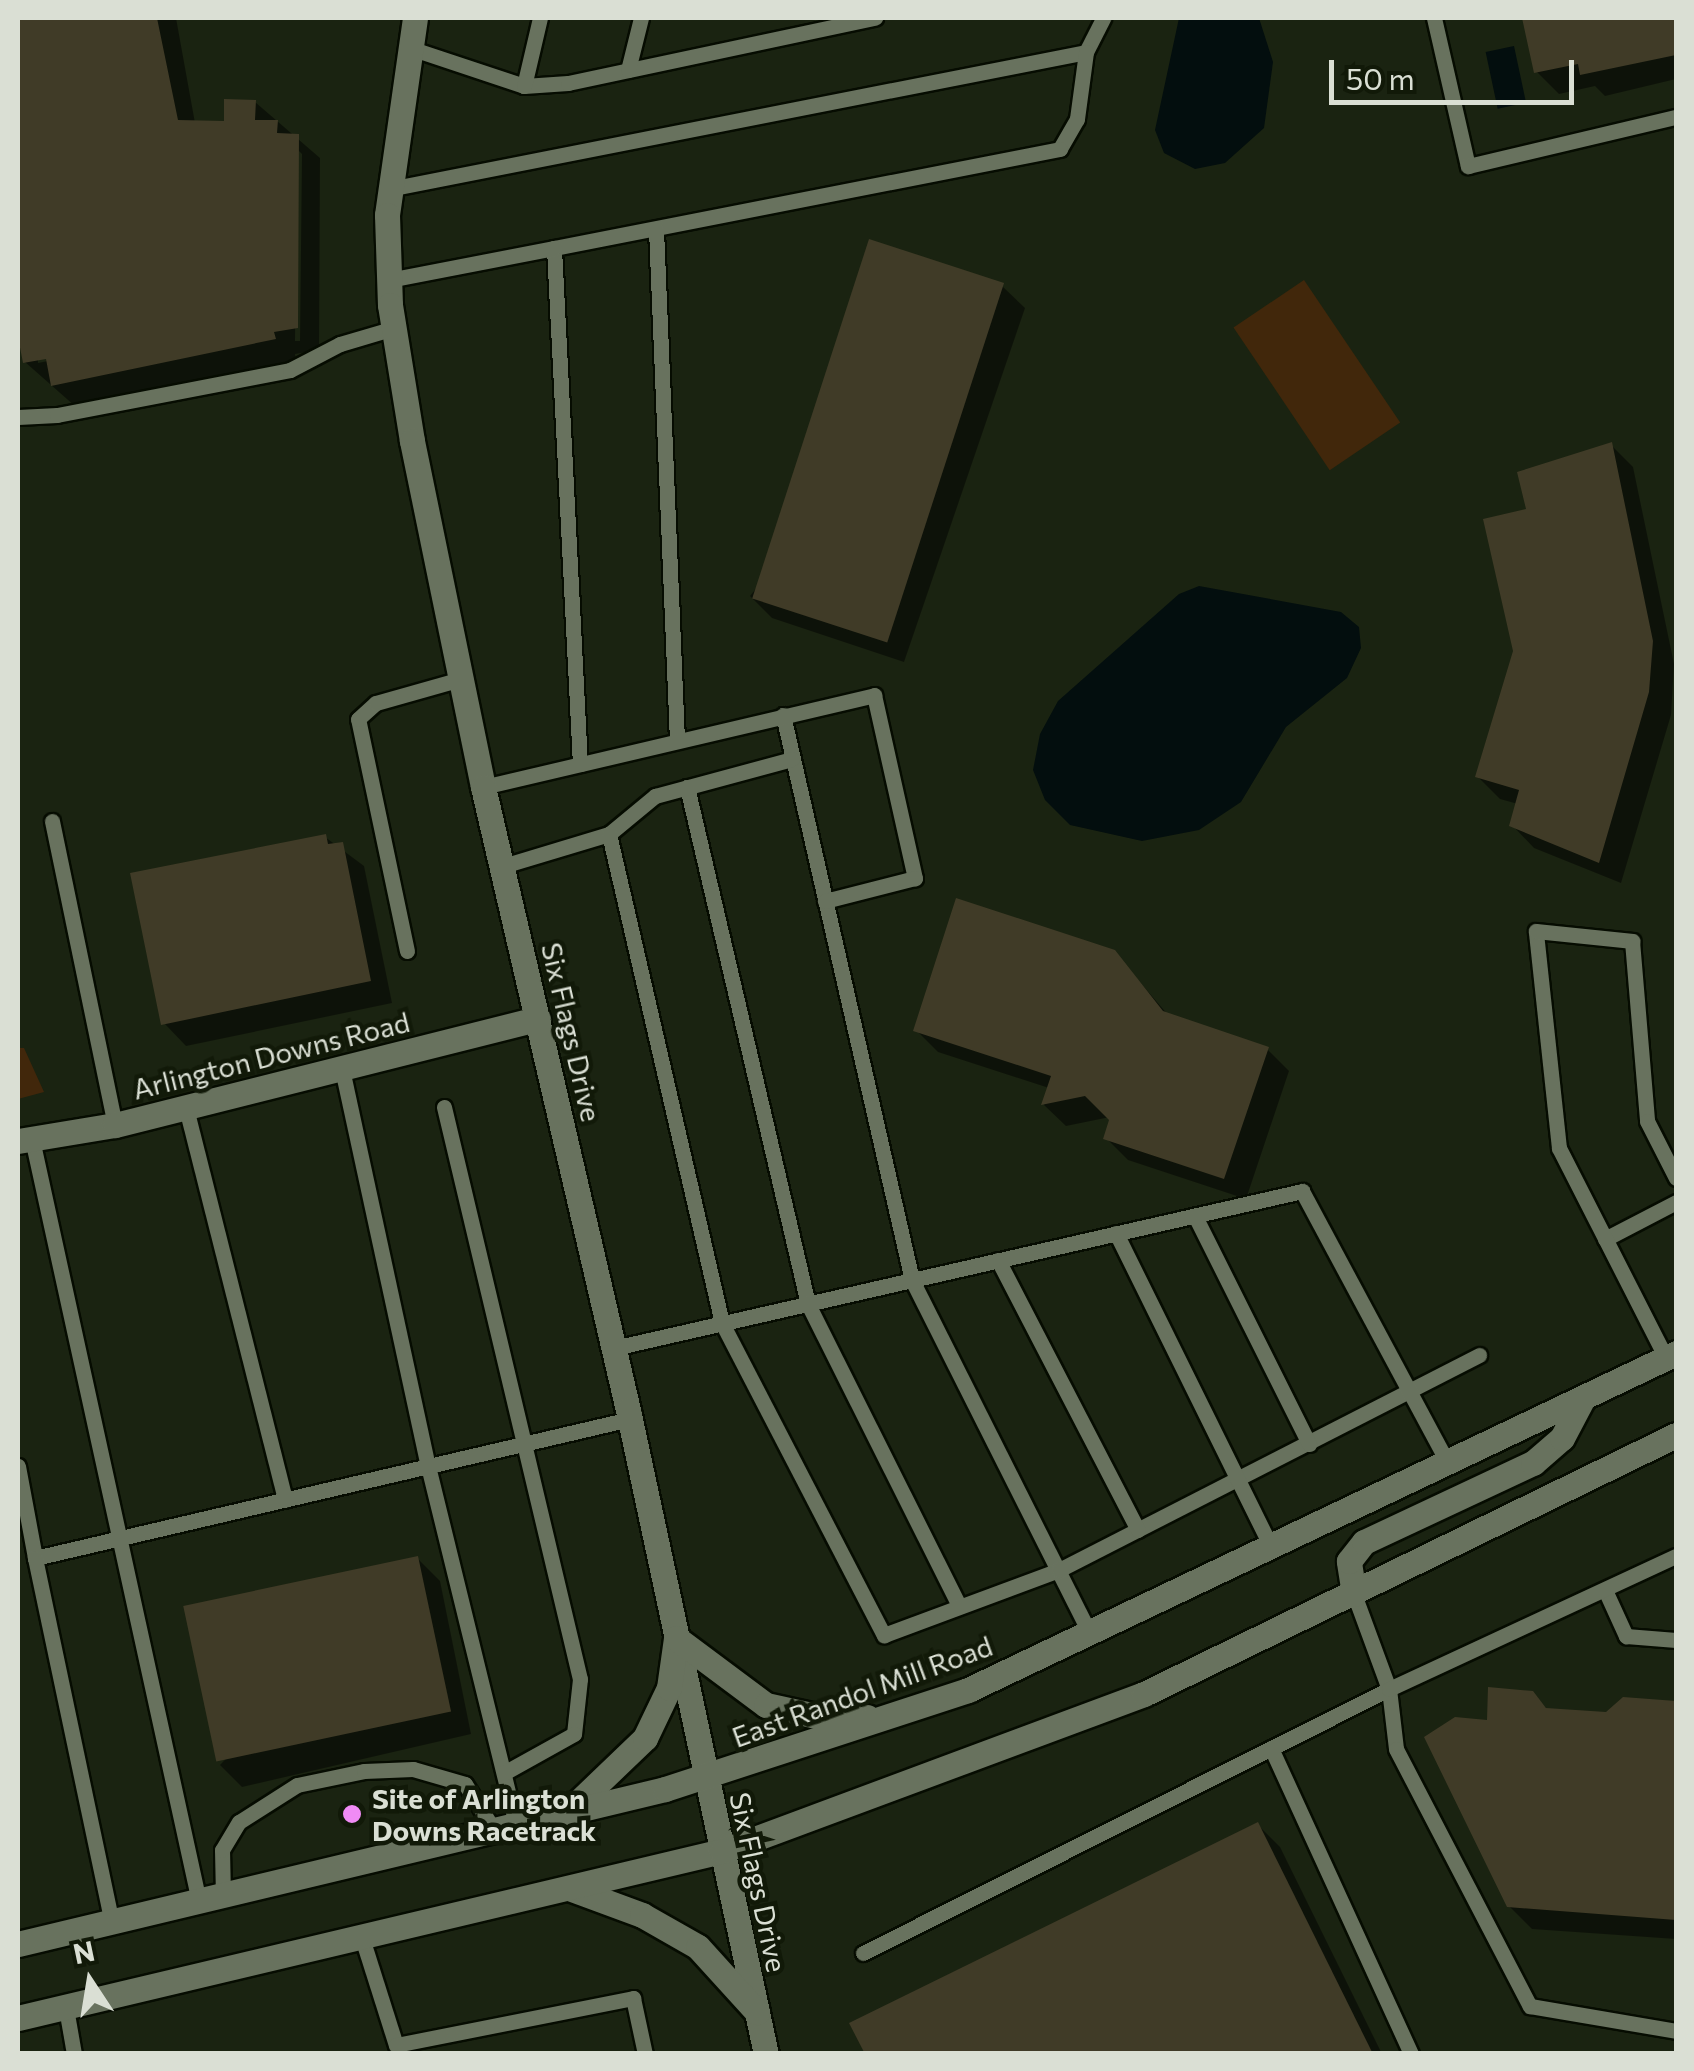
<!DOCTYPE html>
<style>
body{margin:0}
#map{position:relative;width:1694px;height:2071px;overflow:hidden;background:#1a2311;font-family:Commissioner,sans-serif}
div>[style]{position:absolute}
.green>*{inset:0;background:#41270b;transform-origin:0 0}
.water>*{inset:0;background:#030e0e;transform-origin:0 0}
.shadow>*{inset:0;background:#0007}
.building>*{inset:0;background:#403b27;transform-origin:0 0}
.roads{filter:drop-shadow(2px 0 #060c01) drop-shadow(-2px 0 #060c01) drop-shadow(0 2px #060c01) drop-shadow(0 -2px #060c01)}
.service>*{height:15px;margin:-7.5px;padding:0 7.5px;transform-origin:7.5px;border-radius:7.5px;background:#68725e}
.minor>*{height:25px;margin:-12.5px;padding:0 12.5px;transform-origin:12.5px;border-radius:12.5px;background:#68725e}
.tertiary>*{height:25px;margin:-12.5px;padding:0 12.5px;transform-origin:12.5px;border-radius:12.5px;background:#68725e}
.secondary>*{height:25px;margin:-12.5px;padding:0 12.5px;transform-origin:12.5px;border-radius:12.5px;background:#68725e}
.dots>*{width:28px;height:28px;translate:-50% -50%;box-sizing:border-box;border:5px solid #111908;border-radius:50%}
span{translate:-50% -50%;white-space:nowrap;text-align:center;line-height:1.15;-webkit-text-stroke:9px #111908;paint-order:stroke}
.street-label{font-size:28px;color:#dadfd4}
.poi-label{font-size:28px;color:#dadfd4;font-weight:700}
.left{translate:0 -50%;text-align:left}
.frame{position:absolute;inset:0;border:20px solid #dadfd4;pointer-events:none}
.north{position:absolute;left:40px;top:1931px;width:100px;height:100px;-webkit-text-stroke:8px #111908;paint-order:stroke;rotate:348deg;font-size:28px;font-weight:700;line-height:40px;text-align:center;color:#dadfd4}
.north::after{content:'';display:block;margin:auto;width:35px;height:45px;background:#dadfd4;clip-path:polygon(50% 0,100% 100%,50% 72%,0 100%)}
.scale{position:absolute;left:1329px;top:60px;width:245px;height:45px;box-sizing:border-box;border:5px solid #dadfd4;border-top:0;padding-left:12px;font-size:30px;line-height:35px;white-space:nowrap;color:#dadfd4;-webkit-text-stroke:8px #111908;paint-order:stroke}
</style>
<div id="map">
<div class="green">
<div style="left:1304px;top:280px;width:172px;height:85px;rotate:56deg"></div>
<div style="clip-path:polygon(18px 1048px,24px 1048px,44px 1092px,18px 1099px)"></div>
</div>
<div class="water">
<div style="clip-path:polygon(1179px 18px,1259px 18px,1273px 62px,1264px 128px,1225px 163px,1195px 169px,1164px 153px,1155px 130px)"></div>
<div style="left:1514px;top:46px;width:58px;height:29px;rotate:78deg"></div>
<div style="clip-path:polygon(1199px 586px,1341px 612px,1359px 627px,1361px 648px,1347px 678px,1286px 727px,1241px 802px,1199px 830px,1142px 841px,1070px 825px,1045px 800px,1033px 770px,1040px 734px,1058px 701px,1179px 594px)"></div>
</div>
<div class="shadow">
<div style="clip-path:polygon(evenodd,18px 18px,176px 18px,195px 123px,226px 123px,255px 102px,320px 158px,319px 350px,295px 354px,296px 361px,76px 407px,25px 362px,18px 325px,18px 18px,297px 149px,302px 154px,300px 341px,295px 341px,297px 149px,18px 18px,38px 358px,58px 359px,38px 363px,38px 358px)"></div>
<div style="clip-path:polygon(1525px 18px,1676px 18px,1676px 79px,1605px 96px,1595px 86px,1559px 94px,1537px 72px)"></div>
<div style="clip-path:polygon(1002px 286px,1025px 308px,904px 662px,772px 618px,750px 596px)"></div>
<div style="clip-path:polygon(1611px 445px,1633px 467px,1674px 664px,1671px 715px,1621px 883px,1534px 848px,1512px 825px,1518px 804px,1500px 799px,1478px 777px,1515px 651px,1529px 511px)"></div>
<div style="clip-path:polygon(325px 837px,364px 866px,392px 1003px,186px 1046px,164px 1023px)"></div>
<div style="clip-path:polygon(1114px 952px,1169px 1016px,1267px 1049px,1289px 1071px,1246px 1199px,1128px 1160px,1106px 1138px,1110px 1117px,1066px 1126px,1044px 1105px,1049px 1088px,938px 1052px,916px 1030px)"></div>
<div style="clip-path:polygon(418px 1559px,440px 1581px,471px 1734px,242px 1787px,220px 1765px)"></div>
<div style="clip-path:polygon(1532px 1693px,1549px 1711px,1607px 1714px,1623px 1700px,1676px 1703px,1676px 1939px,1532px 1929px,1509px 1906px,1489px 1723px)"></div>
<div style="clip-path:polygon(1258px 1825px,1280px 1847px,1382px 2054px,868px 2054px)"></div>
</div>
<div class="building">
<div style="clip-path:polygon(18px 18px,157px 18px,178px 120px,224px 121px,224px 99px,256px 100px,255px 120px,278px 120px,277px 133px,299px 134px,298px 328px,274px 332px,276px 339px,51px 386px,46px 359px,23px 363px,18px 337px)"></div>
<div style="clip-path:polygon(1522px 18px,1676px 18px,1676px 55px,1580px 75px,1578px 64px,1534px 73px)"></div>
<div style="left:869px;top:239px;width:142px;height:378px;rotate:18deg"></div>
<div style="clip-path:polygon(1612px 442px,1653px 641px,1649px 692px,1599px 863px,1509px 826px,1519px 790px,1475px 777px,1513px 651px,1483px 519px,1526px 509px,1517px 472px)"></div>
<div style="clip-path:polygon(326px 834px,328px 844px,343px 842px,371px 981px,161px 1025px,130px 873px)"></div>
<div style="clip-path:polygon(956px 898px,1115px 950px,1163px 1011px,1269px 1047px,1224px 1179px,1103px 1139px,1109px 1120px,1085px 1096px,1041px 1105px,1051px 1076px,913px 1031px)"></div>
<div style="left:418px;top:1556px;width:159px;height:240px;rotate:78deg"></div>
<div style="clip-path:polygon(1488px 1687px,1533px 1691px,1546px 1708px,1606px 1712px,1623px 1697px,1676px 1701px,1676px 1920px,1507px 1907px,1424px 1737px,1455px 1717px,1487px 1720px)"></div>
<div style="clip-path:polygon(1258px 1822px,1373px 2054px,865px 2054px,849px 2023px)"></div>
</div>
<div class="roads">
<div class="service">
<div style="left:1434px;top:18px;width:152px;rotate:77.1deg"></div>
<div style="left:1468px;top:166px;width:214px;rotate:-13.3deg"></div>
<div style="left:410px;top:48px;width:120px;rotate:18.4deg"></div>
<div style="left:524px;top:86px;width:44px;rotate:-3.9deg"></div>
<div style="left:568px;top:83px;width:314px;rotate:-12deg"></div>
<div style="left:1086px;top:52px;width:38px;rotate:-63deg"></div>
<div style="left:628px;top:70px;width:54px;rotate:-76deg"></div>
<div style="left:524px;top:86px;width:70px;rotate:-76.8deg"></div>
<div style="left:389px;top:189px;width:710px;rotate:-11.12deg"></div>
<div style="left:1086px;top:52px;width:68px;rotate:97.7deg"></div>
<div style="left:1077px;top:119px;width:34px;rotate:120deg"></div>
<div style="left:1060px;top:149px;width:516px;rotate:168.93deg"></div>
<div style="left:554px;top:248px;width:517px;rotate:87.12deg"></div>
<div style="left:656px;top:229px;width:512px;rotate:87.65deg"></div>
<div style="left:389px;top:280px;width:168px;rotate:-11deg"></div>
<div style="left:18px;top:417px;width:39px;rotate:-3deg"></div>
<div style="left:57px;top:415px;width:237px;rotate:-10.9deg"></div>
<div style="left:290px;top:370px;width:56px;rotate:-27.5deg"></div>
<div style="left:340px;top:344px;width:56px;rotate:-16.5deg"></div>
<div style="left:783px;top:715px;width:580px;rotate:77.14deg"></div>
<div style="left:912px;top:1280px;width:396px;rotate:63.3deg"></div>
<div style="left:483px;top:787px;width:402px;rotate:-13.2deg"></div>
<div style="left:874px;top:695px;width:188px;rotate:77.4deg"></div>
<div style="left:915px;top:878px;width:93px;rotate:165.7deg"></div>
<div style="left:687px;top:787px;width:531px;rotate:76.83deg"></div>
<div style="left:808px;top:1304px;width:338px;rotate:63.4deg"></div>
<div style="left:52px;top:821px;width:310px;rotate:78.3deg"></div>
<div style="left:609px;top:834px;width:60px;rotate:-39.6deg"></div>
<div style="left:655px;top:796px;width:142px;rotate:-15.1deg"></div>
<div style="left:503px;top:866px;width:111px;rotate:-16.8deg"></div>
<div style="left:609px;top:834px;width:502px;rotate:76.99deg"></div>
<div style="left:722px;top:1323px;width:352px;rotate:62.6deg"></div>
<div style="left:884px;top:1635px;width:187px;rotate:-20.4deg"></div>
<div style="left:1059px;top:1570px;width:472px;rotate:-27.1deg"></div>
<div style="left:407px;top:951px;width:237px;rotate:-101.9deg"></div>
<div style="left:358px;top:719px;width:24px;rotate:-42deg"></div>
<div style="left:376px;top:703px;width:88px;rotate:-15.8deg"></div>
<div style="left:342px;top:1069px;width:406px;rotate:77.8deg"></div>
<div style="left:428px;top:1466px;width:373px;rotate:76.2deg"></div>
<div style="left:444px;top:1107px;width:588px;rotate:76.63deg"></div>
<div style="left:580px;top:1679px;width:55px;rotate:96.2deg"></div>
<div style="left:574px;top:1734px;width:80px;rotate:150.9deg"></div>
<div style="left:186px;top:1108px;width:404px;rotate:75.8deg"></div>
<div style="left:32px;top:1139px;width:781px;rotate:77.65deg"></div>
<div style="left:1195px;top:1216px;width:255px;rotate:63.4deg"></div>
<div style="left:1116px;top:1233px;width:352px;rotate:63.7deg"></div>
<div style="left:1605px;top:1239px;width:80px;rotate:-27.5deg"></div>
<div style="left:998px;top:1260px;width:304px;rotate:62.6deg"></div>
<div style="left:614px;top:1348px;width:706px;rotate:-12.85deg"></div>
<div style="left:1302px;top:1191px;width:309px;rotate:61.8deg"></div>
<div style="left:1666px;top:1358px;width:236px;rotate:-117deg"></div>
<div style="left:1559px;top:1148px;width:218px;rotate:-96.1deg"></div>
<div style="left:1536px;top:931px;width:97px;rotate:5.9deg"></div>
<div style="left:1632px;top:941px;width:181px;rotate:85.2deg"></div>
<div style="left:1647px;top:1121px;width:64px;rotate:63deg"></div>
<div style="left:18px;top:1466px;width:94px;rotate:79.5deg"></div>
<div style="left:35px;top:1558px;width:611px;rotate:-13.15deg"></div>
<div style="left:35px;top:1558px;width:373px;rotate:78.1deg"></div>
<div style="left:1605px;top:1590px;width:51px;rotate:65.5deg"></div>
<div style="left:1626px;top:1636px;width:50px;rotate:4.6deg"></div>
<div style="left:1354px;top:1594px;width:101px;rotate:69.8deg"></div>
<div style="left:1389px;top:1689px;width:60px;rotate:83.3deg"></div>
<div style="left:1396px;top:1749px;width:290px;rotate:62.5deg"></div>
<div style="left:1530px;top:2006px;width:148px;rotate:9.7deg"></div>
<div style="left:1271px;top:1748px;width:337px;rotate:65.4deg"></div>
<div style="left:223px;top:1897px;width:47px;rotate:-91.2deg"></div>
<div style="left:222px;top:1850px;width:33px;rotate:-59deg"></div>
<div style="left:239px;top:1822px;width:69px;rotate:-32.5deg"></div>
<div style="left:297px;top:1785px;width:68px;rotate:-11.8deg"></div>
<div style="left:364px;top:1771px;width:49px;rotate:-2.3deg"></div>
<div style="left:413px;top:1769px;width:54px;rotate:16.1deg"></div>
<div style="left:465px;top:1784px;width:58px;rotate:57.7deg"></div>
<div style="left:362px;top:1938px;width:112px;rotate:72.4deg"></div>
<div style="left:396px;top:2045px;width:242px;rotate:-11.2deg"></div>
<div style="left:633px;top:1998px;width:57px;rotate:77.9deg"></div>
<div style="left:863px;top:1953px;width:589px;rotate:-26.65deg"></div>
<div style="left:1389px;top:1689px;width:316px;rotate:-24.9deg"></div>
<div style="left:66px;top:2008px;width:47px;rotate:80.1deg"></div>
</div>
<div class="minor">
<div style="left:18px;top:1141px;width:98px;rotate:-9.4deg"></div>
<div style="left:115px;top:1125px;width:436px;rotate:-14.1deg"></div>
</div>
<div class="tertiary">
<div style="left:415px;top:18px;width:199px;rotate:98.1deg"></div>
<div style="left:387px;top:215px;width:90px;rotate:88.1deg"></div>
<div style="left:390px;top:305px;width:138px;rotate:80.8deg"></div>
<div style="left:412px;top:441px;width:353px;rotate:78.4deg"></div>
<div style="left:483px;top:787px;width:640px;rotate:76.9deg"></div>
<div style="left:628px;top:1410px;width:659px;rotate:77.91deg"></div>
</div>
<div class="secondary">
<div style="left:1354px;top:1594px;width:33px;rotate:-99deg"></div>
<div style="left:1349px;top:1561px;width:24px;rotate:-52deg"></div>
<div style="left:1364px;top:1542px;width:187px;rotate:-25.1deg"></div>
<div style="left:1533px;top:1463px;width:38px;rotate:-41deg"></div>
<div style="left:1562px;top:1438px;width:45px;rotate:-62.3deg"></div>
<div style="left:570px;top:1810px;width:104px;rotate:-43.8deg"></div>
<div style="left:645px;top:1738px;width:55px;rotate:-64.4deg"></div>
<div style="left:669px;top:1688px;width:50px;rotate:-82deg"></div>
<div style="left:676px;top:1638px;width:112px;rotate:36.7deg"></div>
<div style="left:766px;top:1705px;width:56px;rotate:12.3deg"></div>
<div style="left:821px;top:1717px;width:46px"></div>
<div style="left:569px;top:1888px;width:78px;rotate:20.3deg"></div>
<div style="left:642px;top:1915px;width:64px;rotate:29.7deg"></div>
<div style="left:698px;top:1947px;width:88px;rotate:47.8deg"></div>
<div style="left:18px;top:1944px;width:665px;rotate:-13.47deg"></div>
<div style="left:665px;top:1789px;width:319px;rotate:-18.1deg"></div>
<div style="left:968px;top:1690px;width:784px;rotate:-25.45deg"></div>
<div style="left:18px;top:2018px;width:724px;rotate:-13.34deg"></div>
<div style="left:722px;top:1851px;width:450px;rotate:-20.4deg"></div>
<div style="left:1144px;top:1694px;width:592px;rotate:-25.96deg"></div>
</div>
</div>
<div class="dots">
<div style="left:352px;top:1814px;background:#f08bf5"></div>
</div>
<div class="street-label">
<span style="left:572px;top:1032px;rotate:77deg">Six Flags Drive</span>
<span style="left:271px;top:1055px;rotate:-14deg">Arlington Downs Road</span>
<span style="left:862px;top:1691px;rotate:-20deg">East Randol Mill Road</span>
<span style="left:759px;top:1882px;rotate:78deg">Six Flags Drive</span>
</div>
<div class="poi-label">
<span class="left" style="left:372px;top:1814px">Site of Arlington<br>Downs Racetrack</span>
</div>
<div class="frame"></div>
<div class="north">N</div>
<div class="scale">50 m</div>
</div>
